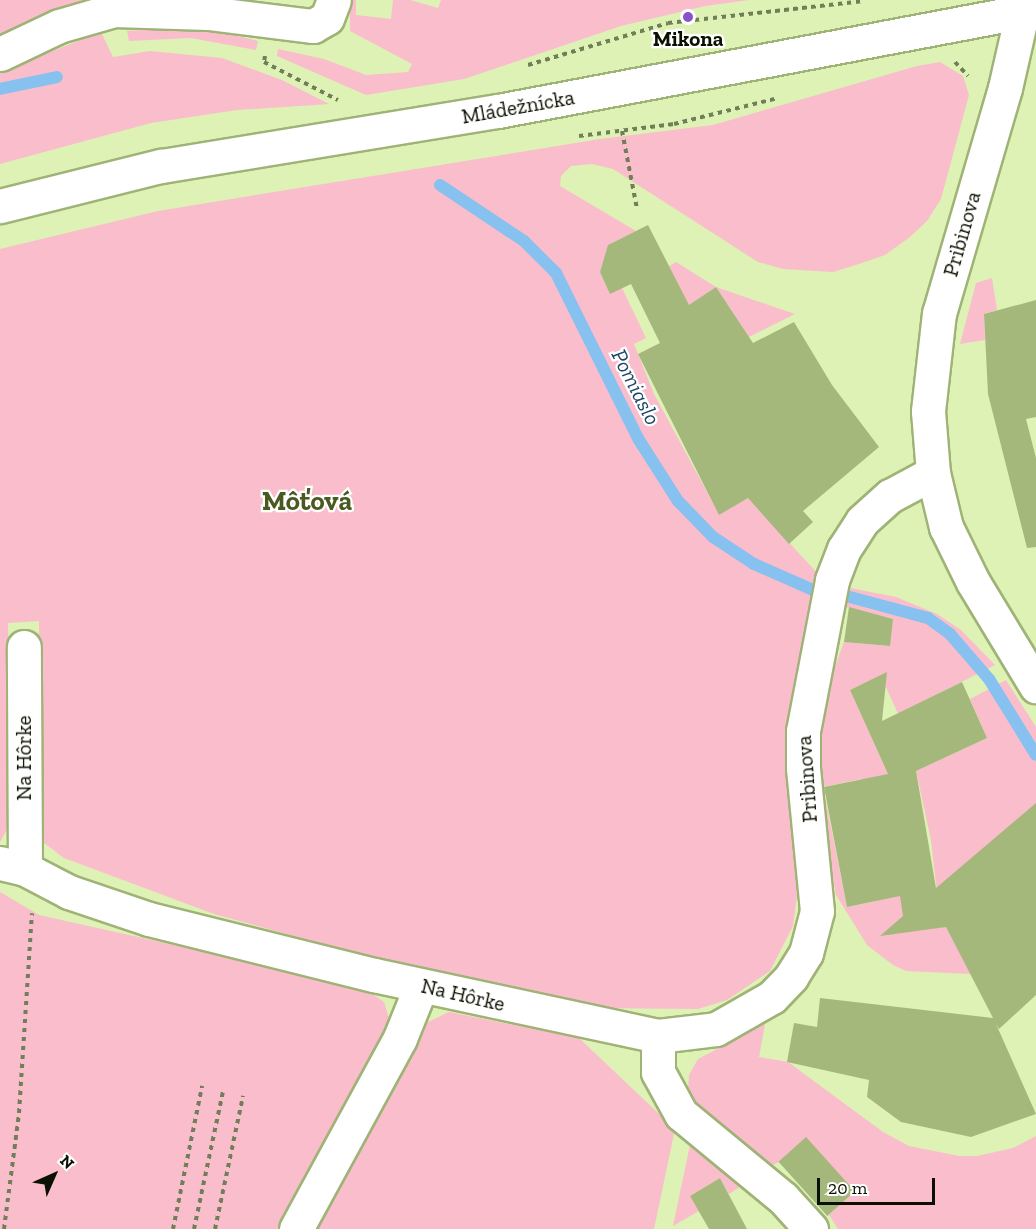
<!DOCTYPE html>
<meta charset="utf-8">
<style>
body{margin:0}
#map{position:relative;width:1036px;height:1229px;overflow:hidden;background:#ddf2b4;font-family:"Zilla Slab",serif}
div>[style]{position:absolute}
.green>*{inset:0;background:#fabdcb}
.stream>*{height:12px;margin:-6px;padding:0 6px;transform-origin:6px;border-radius:6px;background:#86c1ef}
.building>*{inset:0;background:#a5b87c;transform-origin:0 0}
.path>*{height:4px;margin-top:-2px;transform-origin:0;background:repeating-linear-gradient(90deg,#717f58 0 4.5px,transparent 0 9px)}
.roads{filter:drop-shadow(2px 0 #9fb377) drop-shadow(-2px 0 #9fb377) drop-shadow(0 2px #9fb377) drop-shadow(0 -2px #9fb377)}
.minor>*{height:33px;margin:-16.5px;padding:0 16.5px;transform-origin:16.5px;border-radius:16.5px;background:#fff}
.dots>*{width:16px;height:16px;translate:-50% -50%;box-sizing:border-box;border:3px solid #fff;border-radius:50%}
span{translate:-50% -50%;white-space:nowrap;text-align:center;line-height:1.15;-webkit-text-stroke:4.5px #fff;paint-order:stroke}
.poi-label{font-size:21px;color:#0b1100;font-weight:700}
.street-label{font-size:21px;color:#0b1100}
.water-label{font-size:22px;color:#1b4767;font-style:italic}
.district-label{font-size:27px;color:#49591f;font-weight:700}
.north{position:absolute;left:24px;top:1145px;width:60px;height:60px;-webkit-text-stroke:4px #fff;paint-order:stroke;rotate:45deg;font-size:16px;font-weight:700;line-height:24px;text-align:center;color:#0b1100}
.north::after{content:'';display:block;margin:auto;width:21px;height:27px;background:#0b1100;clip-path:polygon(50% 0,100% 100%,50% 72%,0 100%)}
.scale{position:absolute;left:817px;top:1178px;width:118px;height:27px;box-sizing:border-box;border:3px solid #0b1100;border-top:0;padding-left:8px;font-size:18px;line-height:21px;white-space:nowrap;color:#0b1100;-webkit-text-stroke:4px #fff;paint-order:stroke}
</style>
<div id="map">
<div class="green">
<div style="clip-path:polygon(0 0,82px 0,0 34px)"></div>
<div style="clip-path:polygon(350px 0,356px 0,356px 15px,391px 19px,393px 0,410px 0,438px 8px,441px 0,749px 0,705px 6px,621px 26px,464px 79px,366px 95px,277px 56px,278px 49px,324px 59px,366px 75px,408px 72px,412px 64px,350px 31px)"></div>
<div style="clip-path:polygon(164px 29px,225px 33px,258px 41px,256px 50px,191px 38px,129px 41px,127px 31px)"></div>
<div style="clip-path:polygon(101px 32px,113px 57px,150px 51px,222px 58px,282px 80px,329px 104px,237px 110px,151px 123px,0 164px,0 72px)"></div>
<div style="clip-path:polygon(940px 62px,963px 76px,969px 95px,941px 199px,927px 221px,910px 237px,885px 255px,859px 264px,833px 272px,783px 269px,758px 262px,613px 169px,592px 164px,571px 166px,561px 176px,560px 186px,636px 231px,610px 244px,600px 272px,610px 293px,622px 288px,646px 338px,634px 344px,654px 394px,719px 514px,748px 498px,819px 575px,794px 823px,797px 895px,793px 926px,770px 971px,727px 1000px,698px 1009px,593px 1008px,377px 959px,214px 914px,64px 858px,40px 840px,39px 621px,8px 623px,11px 822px,0 842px,0 249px,158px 211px,600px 139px,713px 125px,917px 66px)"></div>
<div style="clip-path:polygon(676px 262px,716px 287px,795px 314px,749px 337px,716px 287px,687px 307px,669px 266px)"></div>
<div style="clip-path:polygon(992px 278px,997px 310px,984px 314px,985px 340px,960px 344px,976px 283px)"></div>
<div style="clip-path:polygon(evenodd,845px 587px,896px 597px,937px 614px,961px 630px,995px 665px,936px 695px,908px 736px,881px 676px,850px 690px,892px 783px,941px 927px,931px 840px,916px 771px,987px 738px,970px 699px,1006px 680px,1036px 727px,1036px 816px,971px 974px,906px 971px,893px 965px,867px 945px,836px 895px,816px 788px,825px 694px,844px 642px,889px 646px,893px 619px,842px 606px,845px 587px,861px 779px,877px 901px,847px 907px,823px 787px,861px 779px)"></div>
<div style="clip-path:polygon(0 892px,39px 915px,362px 987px,384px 1002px,390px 1022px,418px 1033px,426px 1023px,449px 1012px,579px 1038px,675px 1129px,654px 1229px,0 1229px)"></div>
<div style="clip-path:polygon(765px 1024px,759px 1057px,788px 1062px,883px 1132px,909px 1146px,959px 1156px,977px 1156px,1013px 1148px,1036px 1136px,1036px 1229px,838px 1229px,829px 1215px,854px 1191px,805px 1138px,779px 1162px,766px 1168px,694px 1105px,688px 1090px,689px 1075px,698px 1059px)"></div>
<div style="clip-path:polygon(691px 1140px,746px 1183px,729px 1194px,720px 1178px,690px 1196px,699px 1211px,673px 1226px)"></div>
</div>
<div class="stream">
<div style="left:0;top:89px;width:58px;rotate:-11.9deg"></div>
<div style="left:440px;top:185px;width:101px;rotate:33.7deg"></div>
<div style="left:524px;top:241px;width:45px;rotate:45deg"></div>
<div style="left:556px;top:273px;width:186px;rotate:63.6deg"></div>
<div style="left:639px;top:440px;width:72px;rotate:57.4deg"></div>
<div style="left:678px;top:501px;width:50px;rotate:45.8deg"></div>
<div style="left:713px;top:537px;width:49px;rotate:33.4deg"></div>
<div style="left:754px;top:564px;width:64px;rotate:23.8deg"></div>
<div style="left:850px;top:597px;width:81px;rotate:15.1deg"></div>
<div style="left:928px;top:618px;width:27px;rotate:36deg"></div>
<div style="left:950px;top:634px;width:60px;rotate:49.1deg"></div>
<div style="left:989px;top:679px;width:89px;rotate:58.3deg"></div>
</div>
<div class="building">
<div style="clip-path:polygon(648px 225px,689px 305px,716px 287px,753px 343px,794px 322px,832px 385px,879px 447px,803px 511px,813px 522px,789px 544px,748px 498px,719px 515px,638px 354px,660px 343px,631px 284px,610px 294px,600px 272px,608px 245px)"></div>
<div style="clip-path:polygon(1036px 300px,1036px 417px,1026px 419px,1036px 458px,1036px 547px,1027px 548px,988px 394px,984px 314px)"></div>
<div style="clip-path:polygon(849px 607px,893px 619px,890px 646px,844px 642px)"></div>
<div style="clip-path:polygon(887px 672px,882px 721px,962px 682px,987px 738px,916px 771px,936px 888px,1036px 803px,1036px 995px,999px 1029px,996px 1024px,1036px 1114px,971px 1137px,901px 1122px,867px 1097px,869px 1080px,787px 1062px,794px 1023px,817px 1027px,820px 998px,993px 1018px,946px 927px,880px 936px,903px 916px,900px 896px,847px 907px,824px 787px,888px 774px,850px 690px)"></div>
<div style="left:806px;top:1137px;width:73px;height:37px;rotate:48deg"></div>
<div style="clip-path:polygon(720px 1178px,747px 1229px,709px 1229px,690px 1196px)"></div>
</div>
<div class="path">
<div style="left:265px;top:56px;width:6px;rotate:99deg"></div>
<div style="left:264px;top:62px;width:83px;rotate:27.2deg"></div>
<div style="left:955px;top:62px;width:19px;rotate:47deg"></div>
<div style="left:528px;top:65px;width:146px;rotate:-16.7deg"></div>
<div style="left:668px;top:23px;width:197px;rotate:-6.4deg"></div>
<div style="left:622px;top:131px;width:79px;rotate:79.1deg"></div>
<div style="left:579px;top:136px;width:96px;rotate:-7.2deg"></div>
<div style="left:674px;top:124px;width:107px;rotate:-14deg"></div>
<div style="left:4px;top:1229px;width:117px;rotate:-82.6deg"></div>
<div style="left:19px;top:1113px;width:200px;rotate:-86.3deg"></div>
<div style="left:173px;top:1229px;width:146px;rotate:-78.5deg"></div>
<div style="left:194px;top:1229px;width:141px;rotate:-78.1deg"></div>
<div style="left:215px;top:1229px;width:136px;rotate:-78.1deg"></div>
</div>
<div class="roads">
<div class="minor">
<div style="left:1025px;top:0;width:90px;rotate:102.8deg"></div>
<div style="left:1005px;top:88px;width:234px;rotate:106.3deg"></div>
<div style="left:939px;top:313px;width:99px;rotate:96.4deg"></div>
<div style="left:928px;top:411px;width:62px;rotate:85.4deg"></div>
<div style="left:933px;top:473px;width:56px;rotate:76.5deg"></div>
<div style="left:946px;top:527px;width:61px;rotate:63.9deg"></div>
<div style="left:973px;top:582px;width:122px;rotate:58.8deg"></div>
<div style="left:0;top:54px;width:65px;rotate:-25.4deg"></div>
<div style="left:59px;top:26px;width:57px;rotate:-16.2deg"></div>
<div style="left:114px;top:10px;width:94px;rotate:1.8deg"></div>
<div style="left:208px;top:13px;width:106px;rotate:7.1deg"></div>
<div style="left:313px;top:26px;width:16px;rotate:-30deg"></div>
<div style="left:327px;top:18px;width:19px;rotate:-69deg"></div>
<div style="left:0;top:206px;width:166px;rotate:-14deg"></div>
<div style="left:161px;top:166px;width:341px;rotate:-9.3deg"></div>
<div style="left:498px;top:111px;width:548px;rotate:-10.74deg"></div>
<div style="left:0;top:863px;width:26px;rotate:13deg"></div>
<div style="left:25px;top:869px;width:222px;rotate:-90.3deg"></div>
<div style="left:25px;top:869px;width:50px;rotate:27.6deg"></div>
<div style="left:69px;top:892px;width:84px;rotate:18.6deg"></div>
<div style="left:149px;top:919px;width:232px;rotate:14deg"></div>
<div style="left:374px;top:975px;width:290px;rotate:12.1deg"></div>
<div style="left:658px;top:1036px;width:58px;rotate:-6.9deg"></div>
<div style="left:716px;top:1029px;width:64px;rotate:-29.7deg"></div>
<div style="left:772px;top:997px;width:28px;rotate:-46deg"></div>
<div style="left:791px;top:977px;width:28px;rotate:-58deg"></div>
<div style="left:806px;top:953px;width:43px;rotate:-75.3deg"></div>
<div style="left:817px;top:911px;width:144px;rotate:-95.6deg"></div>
<div style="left:803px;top:768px;width:37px;rotate:-90deg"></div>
<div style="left:803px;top:731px;width:154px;rotate:-79.1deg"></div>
<div style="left:832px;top:580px;width:33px;rotate:-69deg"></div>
<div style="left:844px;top:549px;width:33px;rotate:-57deg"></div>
<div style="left:862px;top:521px;width:38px;rotate:-42deg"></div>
<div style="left:890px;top:496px;width:49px;rotate:-28.1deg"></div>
<div style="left:658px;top:1036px;width:36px;rotate:90deg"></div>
<div style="left:658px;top:1072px;width:48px;rotate:61.3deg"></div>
<div style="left:681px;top:1114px;width:132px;rotate:39.5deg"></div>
<div style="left:783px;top:1198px;width:42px;rotate:47.9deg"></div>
<div style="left:296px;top:1229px;width:217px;rotate:-61.4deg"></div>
<div style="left:400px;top:1038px;width:56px;rotate:-68deg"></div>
</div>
</div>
<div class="dots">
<div style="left:688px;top:17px;background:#8a51c8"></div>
</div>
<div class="poi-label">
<span style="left:688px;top:39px">Mikona</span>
</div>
<div class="street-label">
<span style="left:518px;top:107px;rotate:-10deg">Mládežnícka</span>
<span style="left:962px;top:234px;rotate:-74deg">Pribinova</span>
<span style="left:24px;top:758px;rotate:-90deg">Na Hôrke</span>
<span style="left:807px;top:779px;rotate:-94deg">Pribinova</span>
<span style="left:463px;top:995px;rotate:13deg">Na Hôrke</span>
</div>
<div class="water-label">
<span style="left:636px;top:387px;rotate:63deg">Pomiaslo</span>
</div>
<div class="district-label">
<span style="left:307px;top:502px">Môťová</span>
</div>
<div class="north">N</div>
<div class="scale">20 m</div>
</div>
